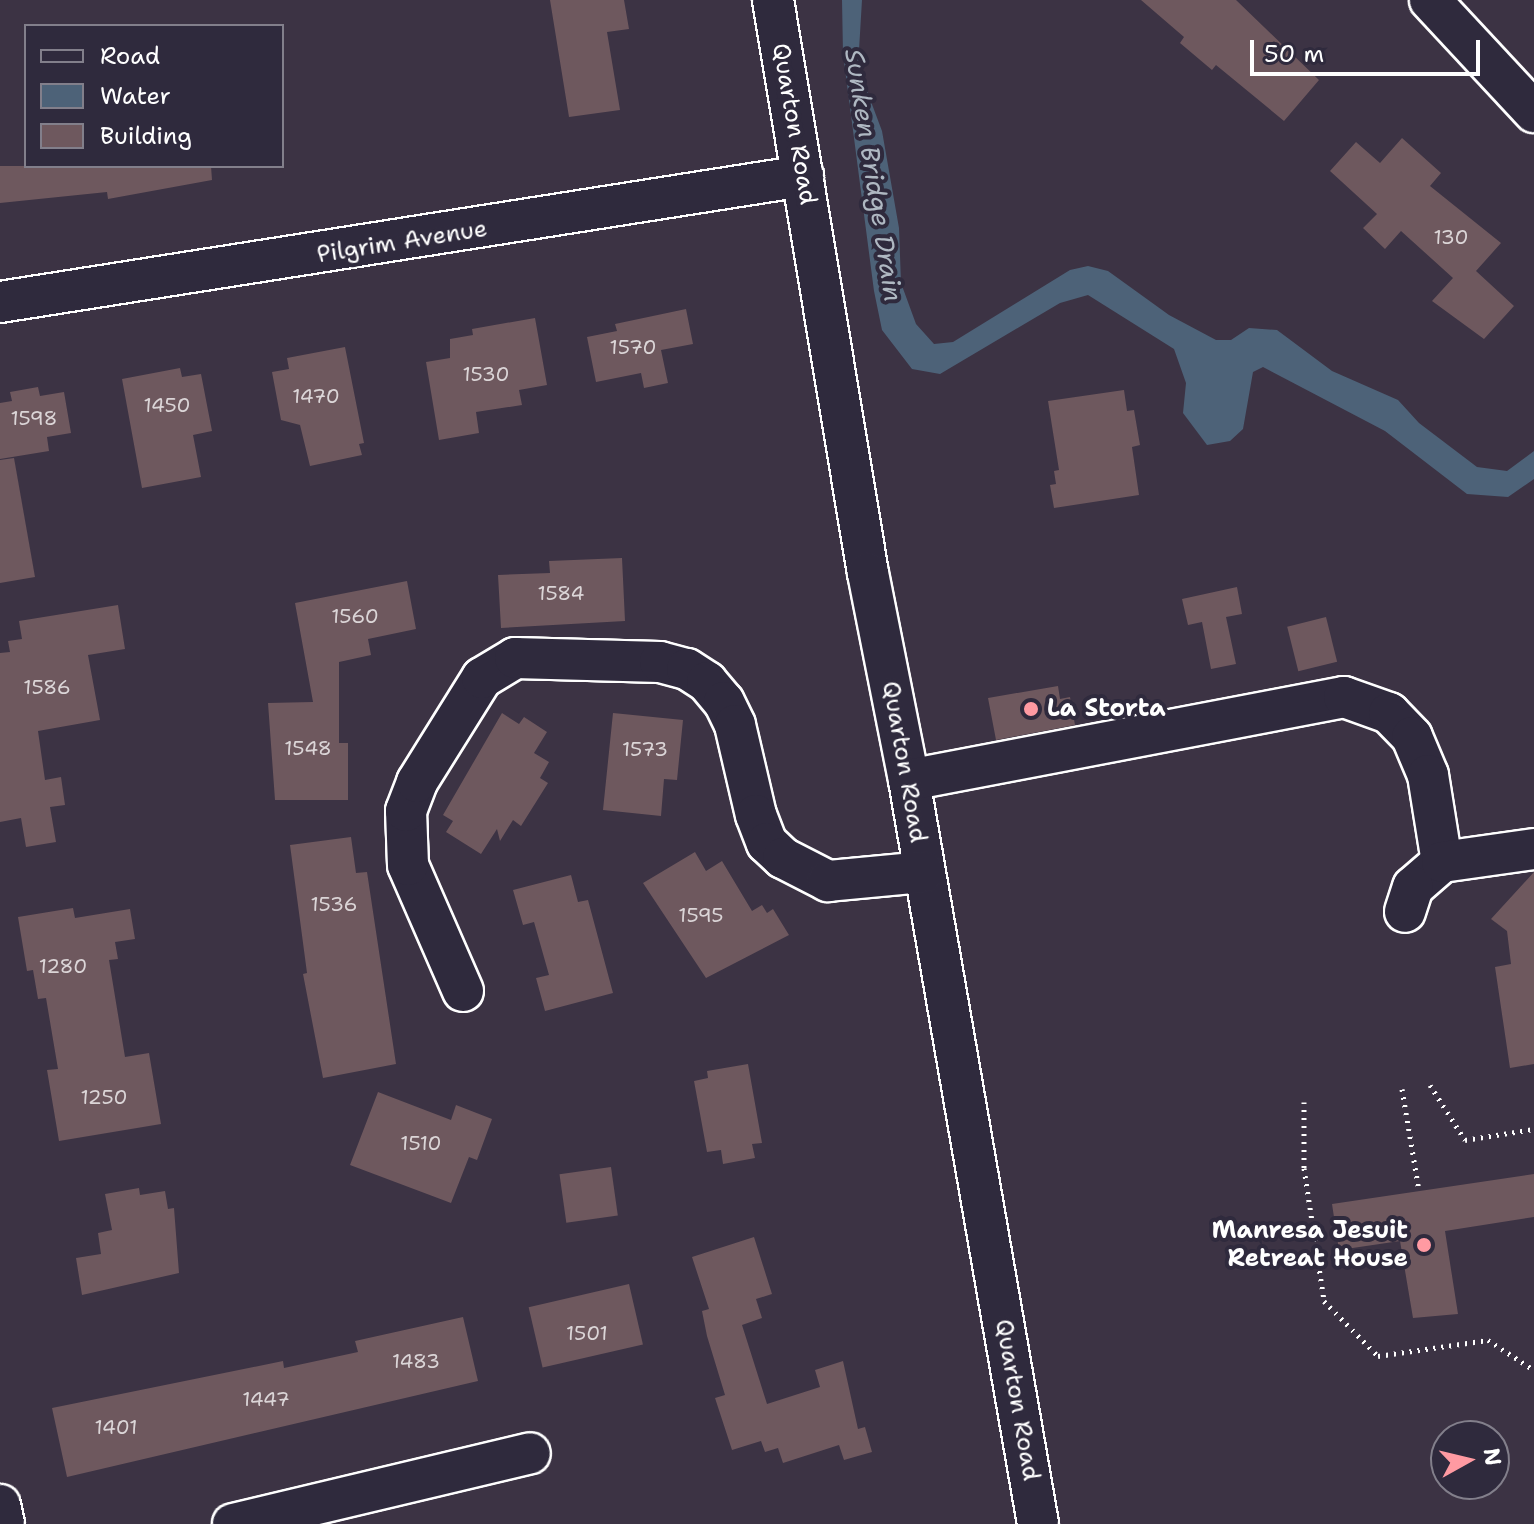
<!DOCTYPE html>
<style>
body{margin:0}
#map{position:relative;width:1534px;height:1524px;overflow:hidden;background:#3c3344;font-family:"Shantell Sans",sans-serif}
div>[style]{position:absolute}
.water>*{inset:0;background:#4d6278}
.building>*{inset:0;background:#6e585e;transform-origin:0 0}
.path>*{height:5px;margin-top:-2.5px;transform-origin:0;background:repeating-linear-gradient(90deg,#fff 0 2px,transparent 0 8px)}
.roads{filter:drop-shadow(2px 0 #fff) drop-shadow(-2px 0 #fff) drop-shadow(0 2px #fff) drop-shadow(0 -2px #fff)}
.minor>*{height:40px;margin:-20px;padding:0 20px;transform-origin:20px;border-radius:20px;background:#2f2a3d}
.dots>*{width:22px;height:22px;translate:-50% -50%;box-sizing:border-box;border:4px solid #2f2a3d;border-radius:50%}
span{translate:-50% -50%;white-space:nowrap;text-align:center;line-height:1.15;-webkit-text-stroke:8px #2f2a3d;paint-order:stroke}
.number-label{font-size:20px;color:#dbd5d7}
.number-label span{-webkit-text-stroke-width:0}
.street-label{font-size:24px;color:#fff}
.poi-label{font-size:24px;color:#fff;font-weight:700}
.left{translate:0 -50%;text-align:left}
.right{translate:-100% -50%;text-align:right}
.water-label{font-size:26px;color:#afb8c2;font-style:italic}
.legend{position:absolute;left:24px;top:24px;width:260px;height:144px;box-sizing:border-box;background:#2f2a3d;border:2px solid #827f8b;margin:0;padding:10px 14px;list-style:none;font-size:24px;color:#fff}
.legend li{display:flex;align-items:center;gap:16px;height:40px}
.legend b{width:40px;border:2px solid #827f8b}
.north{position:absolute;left:1430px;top:1420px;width:80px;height:80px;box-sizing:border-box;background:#2f2a3d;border:2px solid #827f8b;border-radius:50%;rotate:82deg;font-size:22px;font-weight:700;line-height:32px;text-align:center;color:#fff}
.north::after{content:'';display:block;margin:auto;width:28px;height:36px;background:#ff9aa2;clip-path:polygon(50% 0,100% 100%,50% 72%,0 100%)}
.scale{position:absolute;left:1250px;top:40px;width:230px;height:36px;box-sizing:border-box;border:4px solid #fff;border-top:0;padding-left:10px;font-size:24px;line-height:28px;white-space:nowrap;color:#fff;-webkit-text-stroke:6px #2f2a3d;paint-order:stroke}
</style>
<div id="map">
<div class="water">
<div style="clip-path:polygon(842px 0,862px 0,858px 67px,882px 131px,899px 228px,901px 283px,916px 324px,934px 344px,953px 342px,1070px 270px,1088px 266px,1108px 271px,1169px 315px,1216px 340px,1231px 340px,1249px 328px,1277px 330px,1332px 371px,1398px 400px,1419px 423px,1477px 467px,1507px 471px,1534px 451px,1534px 479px,1508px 497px,1467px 494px,1385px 431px,1263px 367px,1253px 372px,1243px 429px,1230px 441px,1207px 445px,1183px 413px,1186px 383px,1174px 349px,1088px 295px,1060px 303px,940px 374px,912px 369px,882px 330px,874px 291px,843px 54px)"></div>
</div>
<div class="building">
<div style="clip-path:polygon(550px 0,624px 0,629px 29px,607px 32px,620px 110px,569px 117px)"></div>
<div style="clip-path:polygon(1141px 0,1236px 0,1319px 80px,1284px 121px,1216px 65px,1212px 70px,1180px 43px,1184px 37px)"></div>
<div style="clip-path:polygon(1402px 138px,1441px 173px,1430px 186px,1501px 243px,1476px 271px,1514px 306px,1484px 339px,1432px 301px,1453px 278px,1401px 231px,1385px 249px,1363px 228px,1377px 214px,1330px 171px,1356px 142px,1380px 163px)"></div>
<div style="clip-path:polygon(0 166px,211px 166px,212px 180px,108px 199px,107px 192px,0 203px)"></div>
<div style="clip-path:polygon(686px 309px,693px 344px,661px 350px,668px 383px,644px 388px,641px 373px,596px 382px,587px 337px,617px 331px,615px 324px)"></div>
<div style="clip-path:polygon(535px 318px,547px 385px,519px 390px,522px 405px,476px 412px,479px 433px,439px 440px,426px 362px,450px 358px,450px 339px,473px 335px,472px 329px)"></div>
<div style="clip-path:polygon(345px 347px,364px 443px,359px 444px,362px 455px,310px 466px,300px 425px,281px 420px,272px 372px,289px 369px,287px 358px)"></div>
<div style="clip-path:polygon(180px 368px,182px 377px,201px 374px,212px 431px,193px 435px,201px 477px,142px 488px,122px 379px)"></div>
<div style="clip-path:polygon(38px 387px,40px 396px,64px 392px,71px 433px,47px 437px,49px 451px,0 459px,0 403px,12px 401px,10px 392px)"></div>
<div style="clip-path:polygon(1124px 390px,1127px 411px,1134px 410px,1140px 445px,1132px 447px,1139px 495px,1054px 508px,1050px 485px,1056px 484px,1054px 471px,1059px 470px,1048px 401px)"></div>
<div style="clip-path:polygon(14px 458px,35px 577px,0 583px,0 460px)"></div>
<div style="clip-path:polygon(622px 558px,625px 621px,501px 628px,498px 575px,550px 573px,549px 561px)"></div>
<div style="clip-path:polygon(407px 581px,416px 629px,368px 639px,371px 655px,339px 662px,339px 743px,348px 743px,348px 800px,275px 800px,268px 703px,313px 702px,295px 603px)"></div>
<div style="clip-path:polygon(1237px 587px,1242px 614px,1226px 617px,1236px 664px,1211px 669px,1202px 622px,1188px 625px,1182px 599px)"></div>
<div style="clip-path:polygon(118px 605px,125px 649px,88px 655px,100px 720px,38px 731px,45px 780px,61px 777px,65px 805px,50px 807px,56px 842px,26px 847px,21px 818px,0 822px,0 653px,10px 652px,8px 641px,22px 639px,19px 621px)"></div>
<div style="left:1326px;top:617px;width:46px;height:40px;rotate:76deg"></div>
<div style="clip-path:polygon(1058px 686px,1060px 699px,1070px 697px,1075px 725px,996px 740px,988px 698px)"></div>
<div style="clip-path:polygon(502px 713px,519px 724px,524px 717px,547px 732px,534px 753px,549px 762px,540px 778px,548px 783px,521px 826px,513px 820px,500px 841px,497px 829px,481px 854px,446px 832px,453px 821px,443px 815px)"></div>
<div style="clip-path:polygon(613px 713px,683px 720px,677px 780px,664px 779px,661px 816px,603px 810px)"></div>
<div style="clip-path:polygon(351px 837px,356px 873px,367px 872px,396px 1064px,323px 1078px,303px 974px,307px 973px,290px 845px)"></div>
<div style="clip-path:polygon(695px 852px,706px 871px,722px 861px,752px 911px,762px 905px,767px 913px,773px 909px,789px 935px,706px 978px,643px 883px)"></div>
<div style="clip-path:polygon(1534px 872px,1534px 1064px,1510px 1068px,1495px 967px,1511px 964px,1507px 931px,1491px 919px)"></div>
<div style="clip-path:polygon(571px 875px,578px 902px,588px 900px,613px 993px,545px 1011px,536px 978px,549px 975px,534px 922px,523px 925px,513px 890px)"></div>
<div style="clip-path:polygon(73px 908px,75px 918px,130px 909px,135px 939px,115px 942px,118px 959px,109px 960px,125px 1057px,149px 1053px,161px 1124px,59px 1141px,47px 1070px,58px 1069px,46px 998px,38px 999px,33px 970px,27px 971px,18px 917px)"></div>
<div style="clip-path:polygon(748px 1064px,762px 1143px,752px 1144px,755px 1158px,723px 1164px,721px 1150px,707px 1152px,694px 1081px,708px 1078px,707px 1071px)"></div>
<div style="clip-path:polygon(378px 1092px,451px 1120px,456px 1105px,492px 1119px,477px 1160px,469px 1157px,451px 1203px,350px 1165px)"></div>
<div style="left:611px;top:1167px;width:49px;height:52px;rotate:82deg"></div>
<div style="clip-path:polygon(1534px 1174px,1534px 1217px,1445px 1231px,1458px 1314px,1413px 1318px,1400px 1241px,1339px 1250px,1332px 1204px)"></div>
<div style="clip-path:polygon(139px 1188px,140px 1195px,165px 1191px,168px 1209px,174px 1208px,179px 1273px,82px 1295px,76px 1258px,101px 1254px,98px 1233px,112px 1230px,105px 1194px)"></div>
<div style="clip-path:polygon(754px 1237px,772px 1294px,756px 1299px,762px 1318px,742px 1325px,767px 1404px,820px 1387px,815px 1370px,843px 1361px,858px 1429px,865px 1427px,872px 1452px,844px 1460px,839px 1445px,783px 1463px,778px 1448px,765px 1452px,761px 1441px,732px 1450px,715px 1398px,725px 1395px,707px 1336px,702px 1311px,709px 1309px,692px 1257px)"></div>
<div style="left:629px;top:1284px;width:62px;height:103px;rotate:77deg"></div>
<div style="clip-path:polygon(463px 1317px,478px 1381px,67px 1477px,52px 1408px,283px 1361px,284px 1368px,358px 1352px,355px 1341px)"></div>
</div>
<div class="path">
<div style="left:1430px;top:1085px;width:65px;rotate:57.5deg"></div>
<div style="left:1465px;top:1140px;width:70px;rotate:-9.1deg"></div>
<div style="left:1402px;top:1089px;width:103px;rotate:80.5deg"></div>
<div style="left:1304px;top:1102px;width:66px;rotate:90deg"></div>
<div style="left:1304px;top:1168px;width:134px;rotate:81.4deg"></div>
<div style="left:1324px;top:1301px;width:77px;rotate:45.5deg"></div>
<div style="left:1378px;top:1356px;width:111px;rotate:-8.3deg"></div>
<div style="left:1488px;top:1340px;width:55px;rotate:33.1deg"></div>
</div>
<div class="roads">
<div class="minor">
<div style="left:773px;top:0;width:581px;rotate:80.59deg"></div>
<div style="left:868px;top:573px;width:211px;rotate:78.8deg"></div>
<div style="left:909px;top:780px;width:755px;rotate:80.16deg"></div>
<div style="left:1430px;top:0;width:153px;rotate:47.1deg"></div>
<div style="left:0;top:302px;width:813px;rotate:-8.92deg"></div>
<div style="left:909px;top:780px;width:443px;rotate:-10.8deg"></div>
<div style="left:1344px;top:697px;width:48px;rotate:19.6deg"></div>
<div style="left:1389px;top:713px;width:33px;rotate:46deg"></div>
<div style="left:1412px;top:737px;width:41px;rotate:67.2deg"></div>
<div style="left:1428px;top:775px;width:88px;rotate:80.9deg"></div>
<div style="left:1442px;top:862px;width:38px;rotate:139deg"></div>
<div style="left:1413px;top:887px;width:26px;rotate:108deg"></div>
<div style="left:1442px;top:862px;width:93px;rotate:-8deg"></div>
<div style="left:463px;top:991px;width:137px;rotate:-113.6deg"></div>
<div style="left:408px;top:865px;width:54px;rotate:-92.1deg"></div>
<div style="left:406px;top:811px;width:31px;rotate:-69deg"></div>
<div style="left:417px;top:782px;width:123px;rotate:-58deg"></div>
<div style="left:482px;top:678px;width:39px;rotate:-31deg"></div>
<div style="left:515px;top:658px;width:145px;rotate:1.6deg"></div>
<div style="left:660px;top:662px;width:28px;rotate:15deg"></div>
<div style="left:687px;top:669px;width:24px;rotate:33deg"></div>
<div style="left:707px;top:682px;width:26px;rotate:50deg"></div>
<div style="left:724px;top:702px;width:25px;rotate:64deg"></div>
<div style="left:735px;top:725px;width:92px;rotate:76.9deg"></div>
<div style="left:756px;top:815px;width:30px;rotate:69deg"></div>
<div style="left:767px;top:843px;width:22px;rotate:43deg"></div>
<div style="left:783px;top:858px;width:51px;rotate:27.1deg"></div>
<div style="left:828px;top:881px;width:96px;rotate:-5.4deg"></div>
<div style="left:0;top:1505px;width:19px;rotate:78deg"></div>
<div style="left:233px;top:1524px;width:305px;rotate:-13.4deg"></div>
</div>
</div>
<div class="dots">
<div style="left:1031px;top:709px;background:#ff9aa2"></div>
<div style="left:1424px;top:1245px;background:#ff9aa2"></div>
</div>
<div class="number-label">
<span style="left:1451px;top:237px">130</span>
<span style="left:633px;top:347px">1570</span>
<span style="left:486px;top:374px">1530</span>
<span style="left:316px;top:396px">1470</span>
<span style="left:167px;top:405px">1450</span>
<span style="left:34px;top:418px">1598</span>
<span style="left:561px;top:593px">1584</span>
<span style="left:355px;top:616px">1560</span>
<span style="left:47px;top:687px">1586</span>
<span style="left:308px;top:748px">1548</span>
<span style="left:645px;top:749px">1573</span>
<span style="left:334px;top:904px">1536</span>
<span style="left:701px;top:915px">1595</span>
<span style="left:63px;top:966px">1280</span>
<span style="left:104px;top:1097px">1250</span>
<span style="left:421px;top:1143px">1510</span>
<span style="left:587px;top:1333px">1501</span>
<span style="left:416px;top:1361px">1483</span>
<span style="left:266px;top:1399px">1447</span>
<span style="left:116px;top:1427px">1401</span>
</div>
<div class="street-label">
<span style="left:794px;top:124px;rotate:80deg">Quarton Road</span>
<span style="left:402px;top:242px;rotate:-9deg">Pilgrim Avenue</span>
<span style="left:904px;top:762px;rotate:80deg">Quarton Road</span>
<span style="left:1017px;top:1400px;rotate:80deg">Quarton Road</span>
</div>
<div class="poi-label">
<span class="left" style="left:1047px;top:709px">La Storta</span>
<span class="right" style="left:1408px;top:1245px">Manresa Jesuit<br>Retreat House</span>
</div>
<div class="water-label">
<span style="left:874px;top:175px;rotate:81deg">Sunken Bridge Drain</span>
</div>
<ul class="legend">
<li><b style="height:10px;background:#2f2a3d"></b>Road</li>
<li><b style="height:22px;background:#4d6278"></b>Water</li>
<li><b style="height:22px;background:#6e585e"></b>Building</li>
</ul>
<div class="north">N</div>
<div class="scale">50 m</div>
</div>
